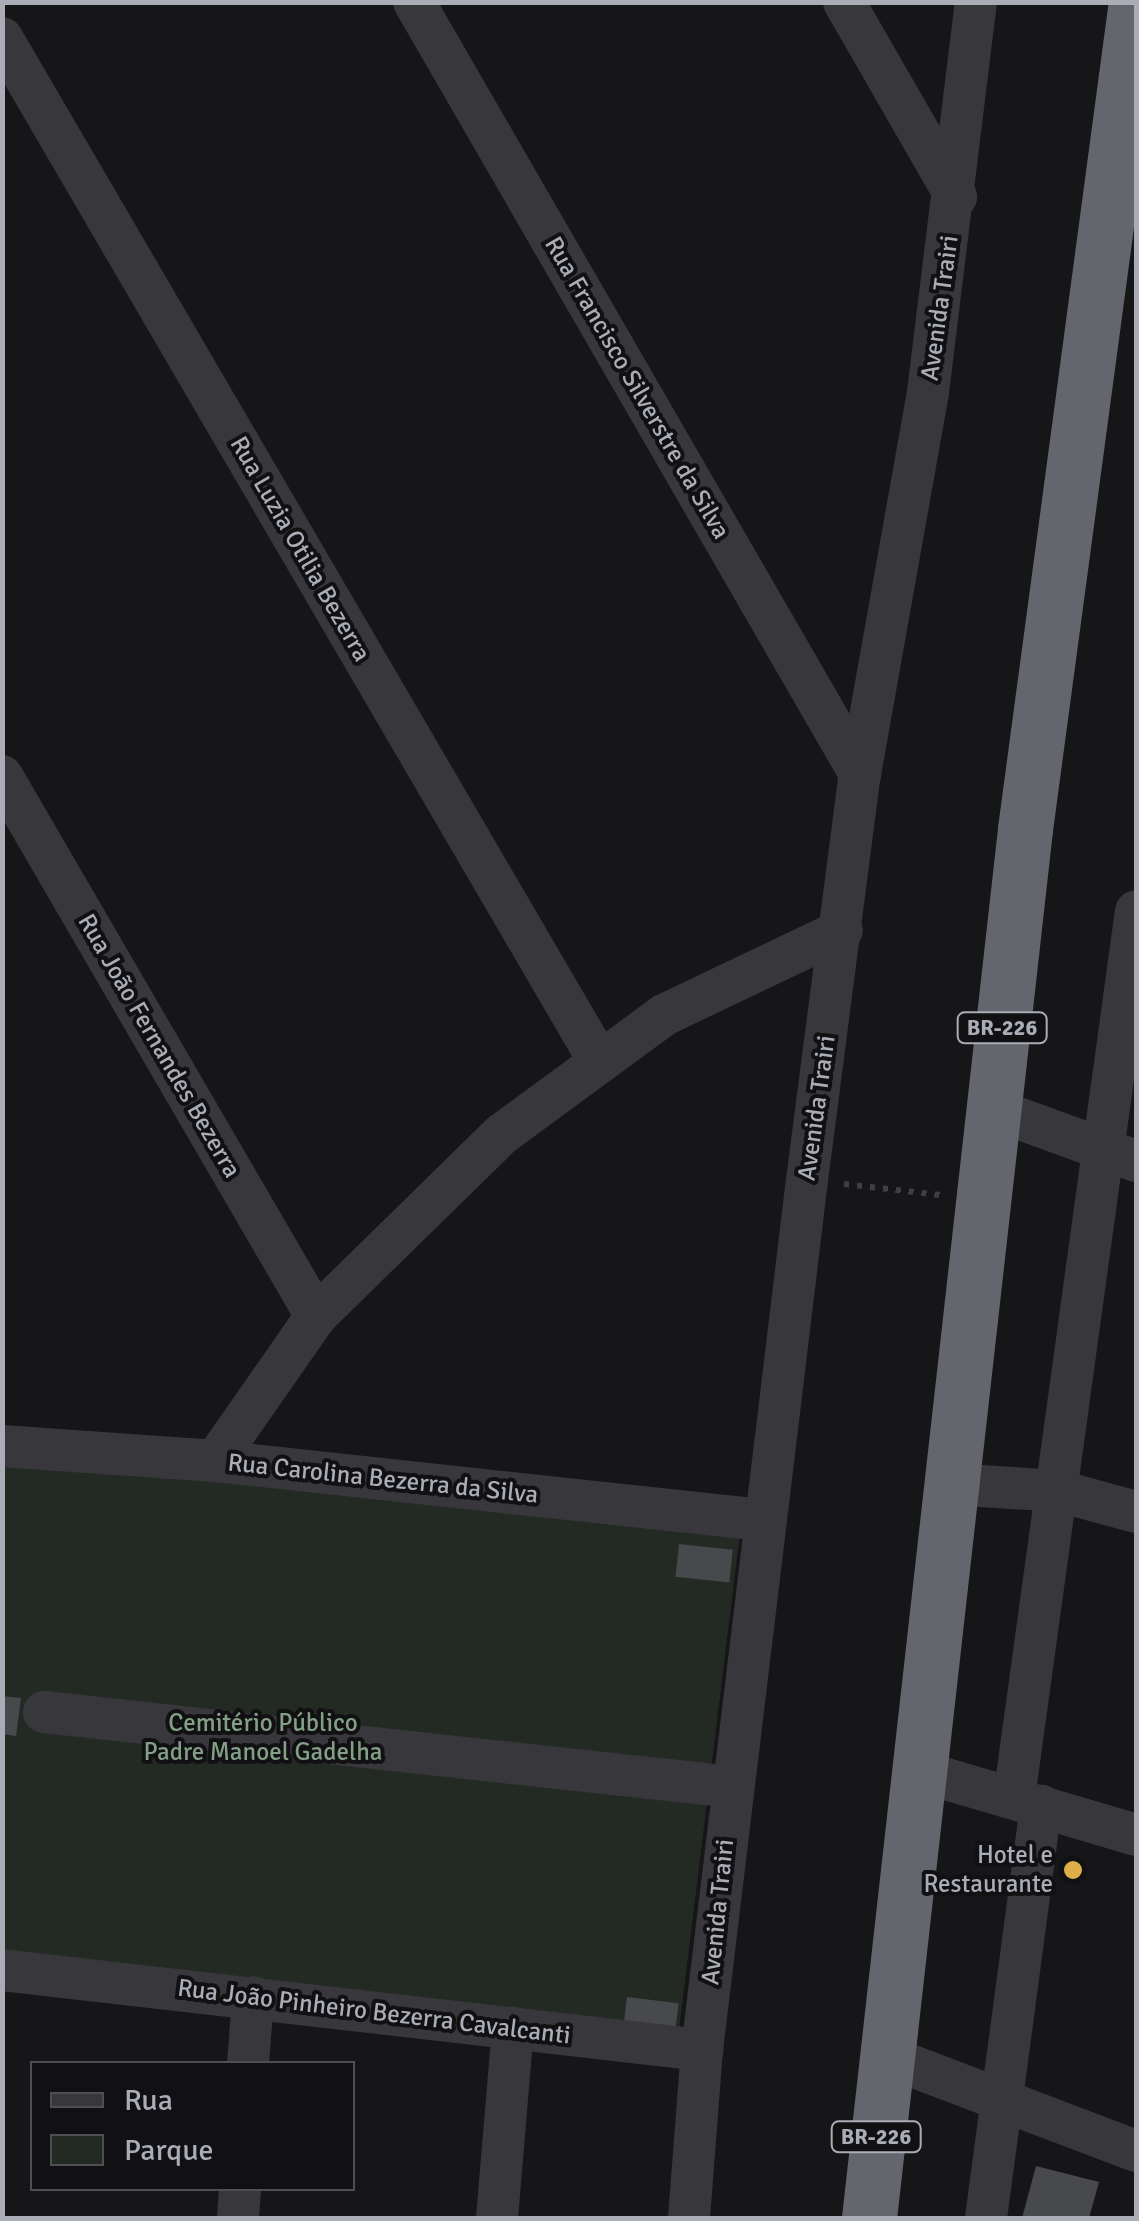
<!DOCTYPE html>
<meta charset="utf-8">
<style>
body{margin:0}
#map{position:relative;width:1139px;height:2221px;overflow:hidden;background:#161618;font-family:Signika,sans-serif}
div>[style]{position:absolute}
.green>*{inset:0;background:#232a24;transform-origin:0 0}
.building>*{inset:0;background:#48494d;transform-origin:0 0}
.path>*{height:6px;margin-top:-3px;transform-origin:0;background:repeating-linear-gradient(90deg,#3e3f43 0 5px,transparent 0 13px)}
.minor>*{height:42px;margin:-21px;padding:0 21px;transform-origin:21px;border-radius:21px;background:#38383c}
.highway>*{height:55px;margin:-27.5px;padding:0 27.5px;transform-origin:27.5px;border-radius:27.5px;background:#64666d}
.dots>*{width:28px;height:28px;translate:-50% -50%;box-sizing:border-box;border:5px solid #111113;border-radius:50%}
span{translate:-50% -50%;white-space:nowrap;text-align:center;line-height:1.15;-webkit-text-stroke:8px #111113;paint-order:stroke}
.shield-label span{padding:2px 8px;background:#111113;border:2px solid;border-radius:8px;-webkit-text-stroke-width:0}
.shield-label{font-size:22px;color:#aaadb6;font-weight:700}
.street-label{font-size:25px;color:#aaadb6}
.park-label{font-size:25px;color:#839f85}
.poi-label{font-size:25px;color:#aaadb6}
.right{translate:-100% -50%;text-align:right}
.frame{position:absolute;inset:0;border:5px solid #aaadb6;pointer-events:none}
.legend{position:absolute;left:30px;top:2061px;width:325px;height:130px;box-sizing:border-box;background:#111113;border:2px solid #4e4f54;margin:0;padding:12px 18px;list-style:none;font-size:30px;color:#aaadb6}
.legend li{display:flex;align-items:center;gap:20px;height:50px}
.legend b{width:50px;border:2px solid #4e4f54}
</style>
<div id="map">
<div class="green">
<div style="left:3px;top:1447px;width:742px;height:520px;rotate:7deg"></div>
</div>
<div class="building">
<div style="left:679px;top:1544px;width:54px;height:33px;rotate:6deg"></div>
<div style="clip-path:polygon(2px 1696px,21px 1698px,16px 1736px,2px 1734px)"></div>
<div style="left:627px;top:1997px;width:52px;height:37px;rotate:7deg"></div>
<div style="clip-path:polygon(1036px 2166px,1099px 2182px,1089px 2218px,1022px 2218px)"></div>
</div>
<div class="path">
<div style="left:844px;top:1184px;width:97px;rotate:6.5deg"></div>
</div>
<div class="minor">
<div style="left:414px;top:2px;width:892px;rotate:59.98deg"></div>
<div style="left:844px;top:2px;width:225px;rotate:60.1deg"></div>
<div style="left:2px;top:38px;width:1182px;rotate:59.73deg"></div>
<div style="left:2px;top:776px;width:625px;rotate:59.82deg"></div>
<div style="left:993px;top:1109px;width:152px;rotate:20deg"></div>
<div style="left:2px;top:1446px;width:214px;rotate:4deg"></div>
<div style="left:215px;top:1461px;width:551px;rotate:6.15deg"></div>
<div style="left:215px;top:1461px;width:177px;rotate:-55.1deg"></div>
<div style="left:316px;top:1316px;width:260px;rotate:-44.4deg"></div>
<div style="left:502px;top:1134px;width:201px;rotate:-36.3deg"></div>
<div style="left:664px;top:1015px;width:197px;rotate:-25.5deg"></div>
<div style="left:949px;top:1484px;width:110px;rotate:3.6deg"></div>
<div style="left:1059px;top:1491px;width:80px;rotate:15.3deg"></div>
<div style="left:44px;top:1712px;width:692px;rotate:6.22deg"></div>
<div style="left:919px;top:1771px;width:226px;rotate:16.4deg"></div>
<div style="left:1014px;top:1798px;width:895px;rotate:-82.17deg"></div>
<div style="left:2px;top:1970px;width:705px;rotate:6.52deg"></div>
<div style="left:883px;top:2055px;width:271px;rotate:20.8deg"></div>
<div style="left:248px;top:2064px;width:67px;rotate:-85.7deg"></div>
<div style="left:238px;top:2218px;width:30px;rotate:-86deg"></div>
<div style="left:497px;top:2218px;width:191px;rotate:-85.2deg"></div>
<div style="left:689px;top:2218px;width:169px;rotate:-85.6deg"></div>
<div style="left:702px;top:2050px;width:876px;rotate:-83.12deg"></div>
<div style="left:807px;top:1180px;width:409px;rotate:-82.6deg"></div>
<div style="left:860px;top:774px;width:388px;rotate:-79.9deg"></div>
<div style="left:928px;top:392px;width:393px;rotate:-83deg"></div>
<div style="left:986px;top:2218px;width:416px;rotate:-82.4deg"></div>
</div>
<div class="highway">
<div style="left:869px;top:2218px;width:1398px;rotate:-83.59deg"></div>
<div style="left:1025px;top:829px;width:834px;rotate:-82.36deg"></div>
</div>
<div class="dots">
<div style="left:1073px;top:1870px;background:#deae49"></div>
</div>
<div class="shield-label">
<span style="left:1002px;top:1028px">BR-226</span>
<span style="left:876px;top:2137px">BR-226</span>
</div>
<div class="street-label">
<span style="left:940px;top:308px;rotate:-82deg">Avenida Trairi</span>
<span style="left:637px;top:388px;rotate:60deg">Rua Francisco Silverstre da Silva</span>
<span style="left:300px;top:549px;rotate:60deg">Rua Luzia Otilia Bezerra</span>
<span style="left:159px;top:1046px;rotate:60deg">Rua João Fernandes Bezerra</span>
<span style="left:817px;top:1108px;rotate:-82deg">Avenida Trairi</span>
<span style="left:383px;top:1479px;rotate:6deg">Rua Carolina Bezerra da Silva</span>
<span style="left:718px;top:1912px;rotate:-84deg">Avenida Trairi</span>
<span style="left:374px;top:2012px;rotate:7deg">Rua João Pinheiro Bezerra Cavalcanti</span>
</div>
<div class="park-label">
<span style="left:263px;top:1738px">Cemitério Público<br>Padre Manoel Gadelha</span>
</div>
<div class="poi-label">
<span class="right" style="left:1053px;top:1870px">Hotel e<br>Restaurante</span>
</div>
<div class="frame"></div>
<ul class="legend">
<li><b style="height:12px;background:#38383c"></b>Rua</li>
<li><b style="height:28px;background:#232a24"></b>Parque</li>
</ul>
</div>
